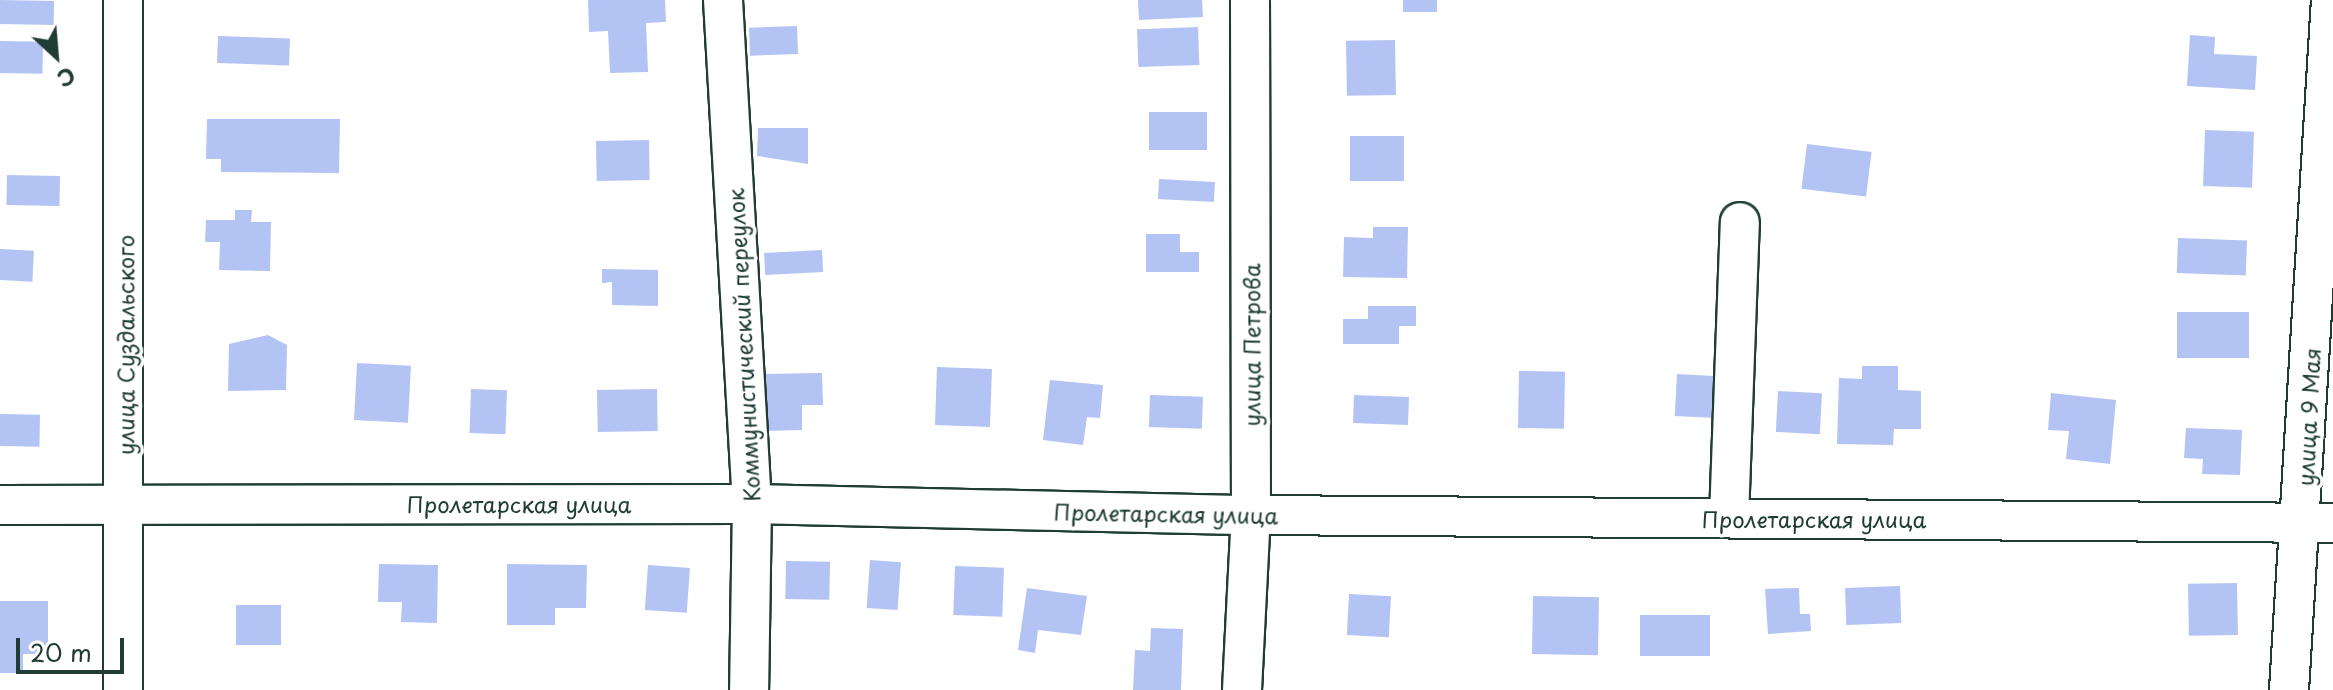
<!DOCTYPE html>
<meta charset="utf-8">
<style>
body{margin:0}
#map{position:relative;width:2333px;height:690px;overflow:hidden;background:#fff;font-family:"Playpen Sans",sans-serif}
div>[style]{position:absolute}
.building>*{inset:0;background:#b3c4f4;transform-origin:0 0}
.roads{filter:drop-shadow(2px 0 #1f3d34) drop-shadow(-2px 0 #1f3d34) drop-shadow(0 2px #1f3d34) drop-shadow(0 -2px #1f3d34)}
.street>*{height:38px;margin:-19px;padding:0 19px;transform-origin:19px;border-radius:19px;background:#fff}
span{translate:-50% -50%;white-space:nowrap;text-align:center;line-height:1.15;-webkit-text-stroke:7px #fff;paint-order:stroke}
.street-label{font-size:22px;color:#1f3d34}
.north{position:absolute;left:16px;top:16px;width:80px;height:80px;-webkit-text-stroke:6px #fff;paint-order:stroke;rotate:154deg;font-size:22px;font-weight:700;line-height:32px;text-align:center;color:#1f3d34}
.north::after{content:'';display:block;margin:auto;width:28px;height:36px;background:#1f3d34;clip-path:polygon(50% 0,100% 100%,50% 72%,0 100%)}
.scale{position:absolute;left:16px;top:638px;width:108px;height:36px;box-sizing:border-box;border:4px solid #1f3d34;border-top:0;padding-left:10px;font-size:24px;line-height:28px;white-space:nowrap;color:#1f3d34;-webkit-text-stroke:6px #fff;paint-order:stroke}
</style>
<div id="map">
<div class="building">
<div style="left:0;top:0;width:54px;height:24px;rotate:1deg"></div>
<div style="clip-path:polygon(588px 0,665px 0,666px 22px,646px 23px,648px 72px,610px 73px,608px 31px,589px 32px)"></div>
<div style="clip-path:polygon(1138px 0,1202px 0,1203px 17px,1139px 20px)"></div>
<div style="left:1403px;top:0;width:34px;height:12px"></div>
<div style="left:797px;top:26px;width:28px;height:48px;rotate:88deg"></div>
<div style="left:1198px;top:27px;width:38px;height:61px;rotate:88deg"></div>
<div style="clip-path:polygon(2190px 35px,2215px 37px,2214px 54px,2257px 56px,2255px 90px,2187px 86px)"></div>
<div style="left:218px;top:36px;width:72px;height:27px;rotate:2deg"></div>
<div style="left:1395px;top:40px;width:55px;height:49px;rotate:89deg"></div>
<div style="left:0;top:41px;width:43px;height:32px;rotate:1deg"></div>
<div style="left:1149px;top:112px;width:58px;height:38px"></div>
<div style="clip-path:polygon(207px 119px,340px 119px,339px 173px,221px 172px,221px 159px,206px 159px)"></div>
<div style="clip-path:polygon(758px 128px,808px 128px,808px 164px,757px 156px)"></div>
<div style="left:2205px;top:130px;width:49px;height:56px;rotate:2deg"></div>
<div style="left:1350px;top:136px;width:54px;height:45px"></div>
<div style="left:649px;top:140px;width:40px;height:53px;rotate:89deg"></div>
<div style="left:1807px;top:144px;width:65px;height:45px;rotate:7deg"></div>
<div style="left:7px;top:175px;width:53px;height:30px;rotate:1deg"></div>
<div style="left:1159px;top:179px;width:56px;height:20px;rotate:3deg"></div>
<div style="clip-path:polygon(235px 210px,252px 210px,251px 222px,271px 222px,270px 271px,219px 270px,220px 242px,205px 242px,206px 220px,235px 220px)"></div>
<div style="clip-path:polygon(1373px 227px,1408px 227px,1407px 278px,1343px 277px,1344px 237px,1373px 238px)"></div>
<div style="clip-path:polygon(1146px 234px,1180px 234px,1180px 252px,1199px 252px,1199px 272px,1146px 272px)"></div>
<div style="left:2178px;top:238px;width:69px;height:35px;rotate:2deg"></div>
<div style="left:0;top:249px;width:34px;height:31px;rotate:3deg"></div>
<div style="left:822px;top:250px;width:22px;height:58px;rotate:87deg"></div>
<div style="clip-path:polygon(602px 269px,658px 270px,658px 306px,612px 305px,612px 282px,602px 283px)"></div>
<div style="clip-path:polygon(1368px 306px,1416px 306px,1416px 326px,1399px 326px,1399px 344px,1343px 344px,1343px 319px,1368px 319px)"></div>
<div style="left:2177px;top:312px;width:72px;height:46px"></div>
<div style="clip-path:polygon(268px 335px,287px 345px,286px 390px,228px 391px,229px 344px)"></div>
<div style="left:357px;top:363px;width:54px;height:57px;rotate:3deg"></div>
<div style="clip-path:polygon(1862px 366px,1898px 366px,1898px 390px,1921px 391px,1921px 429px,1894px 429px,1893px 445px,1837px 444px,1839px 378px,1862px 379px)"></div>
<div style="left:937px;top:367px;width:55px;height:58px;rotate:2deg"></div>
<div style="left:1519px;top:371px;width:46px;height:57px;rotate:1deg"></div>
<div style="clip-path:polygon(822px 373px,823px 405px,802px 405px,802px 430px,764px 431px,763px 374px)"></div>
<div style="left:1677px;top:374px;width:41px;height:42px;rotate:3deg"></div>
<div style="clip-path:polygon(1050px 380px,1103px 385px,1100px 418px,1087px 417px,1083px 445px,1043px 440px)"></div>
<div style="left:471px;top:389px;width:36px;height:44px;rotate:2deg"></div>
<div style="left:657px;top:389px;width:42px;height:60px;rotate:89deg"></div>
<div style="left:1778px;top:391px;width:44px;height:41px;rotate:3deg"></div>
<div style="clip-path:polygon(2051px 393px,2116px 400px,2110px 464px,2066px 459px,2069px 431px,2048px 430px)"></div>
<div style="left:1150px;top:395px;width:53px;height:32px;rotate:2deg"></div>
<div style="left:1354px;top:395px;width:55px;height:28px;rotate:2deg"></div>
<div style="left:0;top:414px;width:40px;height:32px;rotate:1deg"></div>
<div style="clip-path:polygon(2186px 428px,2242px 430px,2240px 475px,2202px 474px,2203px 459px,2184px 458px)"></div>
<div style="left:870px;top:560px;width:31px;height:48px;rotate:4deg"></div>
<div style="left:786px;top:561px;width:44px;height:38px;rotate:1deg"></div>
<div style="clip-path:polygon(379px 564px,438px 565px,437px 623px,401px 622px,402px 602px,378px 602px)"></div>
<div style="clip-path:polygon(507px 564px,587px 565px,586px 608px,555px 608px,555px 625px,507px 625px)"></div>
<div style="left:648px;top:565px;width:42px;height:45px;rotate:4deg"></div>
<div style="left:955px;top:566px;width:49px;height:49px;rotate:2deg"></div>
<div style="left:2237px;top:583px;width:52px;height:49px;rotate:89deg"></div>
<div style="left:1900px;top:586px;width:37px;height:55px;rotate:88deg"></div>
<div style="clip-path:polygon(1027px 588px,1087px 596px,1081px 635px,1038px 630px,1035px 653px,1018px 650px)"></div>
<div style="clip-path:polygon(1799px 588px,1800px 614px,1810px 614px,1811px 631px,1768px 634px,1765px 589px)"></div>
<div style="left:1349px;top:594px;width:42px;height:41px;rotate:3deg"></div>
<div style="left:1533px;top:596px;width:66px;height:58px;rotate:1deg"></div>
<div style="clip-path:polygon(0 601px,48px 601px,48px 654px,23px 654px,23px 673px,0 673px)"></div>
<div style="left:236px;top:605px;width:45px;height:40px"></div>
<div style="left:1640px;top:615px;width:70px;height:41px"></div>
<div style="clip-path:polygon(1151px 628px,1183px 629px,1181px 690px,1133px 690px,1135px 650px,1150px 651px)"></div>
</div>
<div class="roads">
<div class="street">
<div style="left:723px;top:0;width:505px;rotate:86.71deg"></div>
<div style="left:752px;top:504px;width:186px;rotate:90.9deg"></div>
<div style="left:0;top:505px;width:752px;rotate:-0.08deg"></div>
<div style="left:752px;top:504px;width:499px;rotate:1.3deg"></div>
<div style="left:1251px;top:515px;width:1082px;rotate:0.42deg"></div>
<div style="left:1729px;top:518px;width:296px;rotate:-87.9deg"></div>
<div style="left:123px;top:690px;width:690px;rotate:-90deg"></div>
<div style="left:1242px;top:690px;width:175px;rotate:-87.1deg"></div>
<div style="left:1251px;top:515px;width:515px;rotate:-90.11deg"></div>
<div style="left:2289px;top:690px;width:691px;rotate:-86.52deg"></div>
</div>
</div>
<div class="street-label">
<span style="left:125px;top:345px;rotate:-90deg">улица Суздальского</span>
<span style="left:743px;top:345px;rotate:-93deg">Коммунистический переулок</span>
<span style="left:1251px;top:345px;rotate:-90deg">улица Петрова</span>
<span style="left:2308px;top:417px;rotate:-87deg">улица 9 Мая</span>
<span style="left:519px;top:504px">Пролетарская улица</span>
<span style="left:1166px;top:513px;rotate:1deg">Пролетарская улица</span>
<span style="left:1814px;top:519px">Пролетарская улица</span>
</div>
<div class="north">С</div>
<div class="scale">20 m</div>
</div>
